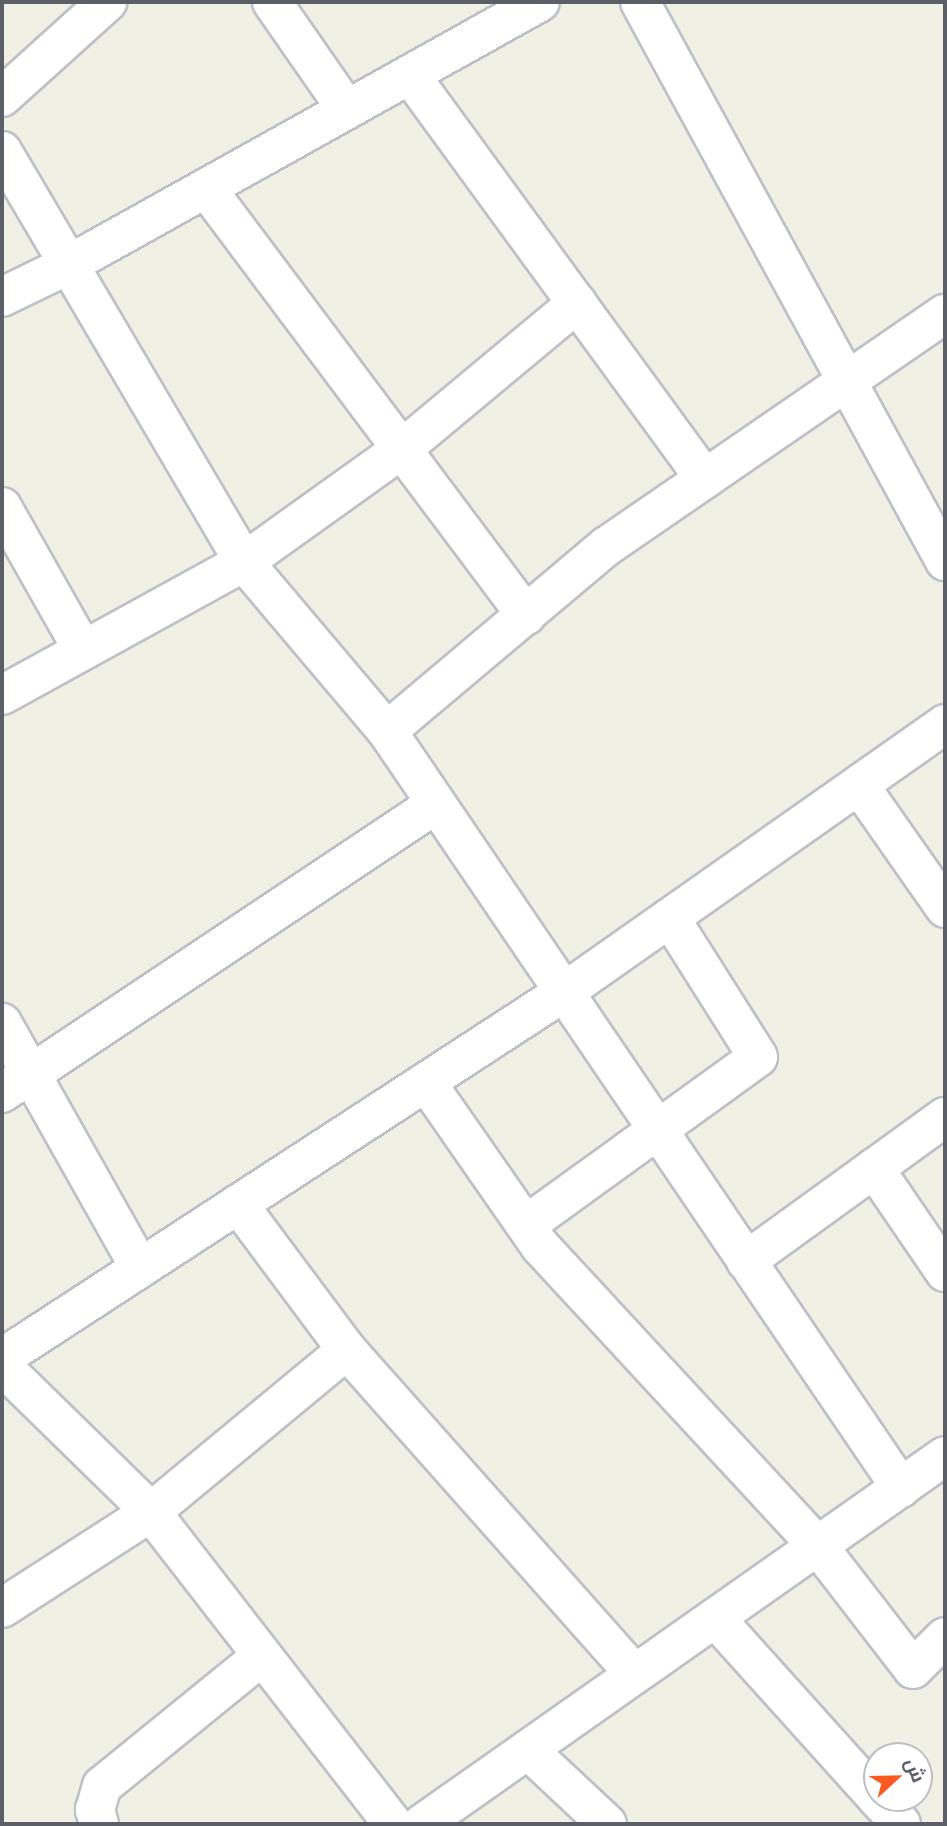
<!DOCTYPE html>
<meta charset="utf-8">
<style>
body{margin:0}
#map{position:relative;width:947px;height:1826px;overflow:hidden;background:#f0f0e5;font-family:"Archivo Narrow",Cairo,sans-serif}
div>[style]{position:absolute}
.roads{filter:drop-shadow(2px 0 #bec0c7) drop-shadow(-2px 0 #bec0c7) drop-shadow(0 2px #bec0c7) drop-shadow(0 -2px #bec0c7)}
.minor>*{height:38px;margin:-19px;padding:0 19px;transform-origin:19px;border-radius:19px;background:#fff}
span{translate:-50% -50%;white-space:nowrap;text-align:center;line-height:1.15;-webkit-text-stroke:7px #fff;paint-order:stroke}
.frame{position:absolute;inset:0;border:4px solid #5c5f67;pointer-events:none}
.north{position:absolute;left:863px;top:1742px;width:70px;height:70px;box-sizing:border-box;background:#fff;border:2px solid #bebfc2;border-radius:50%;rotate:68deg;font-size:19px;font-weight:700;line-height:28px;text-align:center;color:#5c5f67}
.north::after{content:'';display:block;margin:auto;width:24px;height:32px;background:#fb5920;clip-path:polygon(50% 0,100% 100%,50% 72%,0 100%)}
</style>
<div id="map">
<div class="roads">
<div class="minor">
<div style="left:272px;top:2px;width:131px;rotate:55.2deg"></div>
<div style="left:640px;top:2px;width:637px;rotate:61.38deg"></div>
<div style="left:410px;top:75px;width:500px;rotate:53.86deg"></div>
<div style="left:2px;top:97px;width:142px;rotate:-42.1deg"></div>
<div style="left:2px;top:151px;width:477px;rotate:59.5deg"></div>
<div style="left:244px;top:562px;width:221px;rotate:49.8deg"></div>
<div style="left:387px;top:731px;width:915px;rotate:55.82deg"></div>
<div style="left:206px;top:188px;width:534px;rotate:53.15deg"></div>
<div style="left:2px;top:297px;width:73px;rotate:-25.9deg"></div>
<div style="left:68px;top:265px;width:540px;rotate:-29.13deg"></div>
<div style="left:2px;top:507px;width:164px;rotate:60.5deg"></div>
<div style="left:2px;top:695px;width:276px;rotate:-28.8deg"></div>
<div style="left:244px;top:562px;width:194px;rotate:-35.6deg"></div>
<div style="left:402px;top:449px;width:228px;rotate:-39.8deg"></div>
<div style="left:387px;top:731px;width:287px;rotate:-40.1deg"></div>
<div style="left:607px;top:546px;width:410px;rotate:-34.5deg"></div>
<div style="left:859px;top:785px;width:150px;rotate:55deg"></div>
<div style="left:2px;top:1023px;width:281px;rotate:60.6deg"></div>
<div style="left:426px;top:1082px;width:200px;rotate:55.2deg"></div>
<div style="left:540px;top:1246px;width:409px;rotate:47.2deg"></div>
<div style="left:818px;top:1546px;width:155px;rotate:52.3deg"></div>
<div style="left:913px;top:1669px;width:45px;rotate:-45deg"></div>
<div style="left:2px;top:1093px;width:521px;rotate:-33.66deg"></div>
<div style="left:874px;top:1168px;width:126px;rotate:55.7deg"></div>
<div style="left:238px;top:1204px;width:182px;rotate:53.3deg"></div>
<div style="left:347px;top:1350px;width:433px;rotate:48.4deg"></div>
<div style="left:526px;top:1225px;width:286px;rotate:-35.9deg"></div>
<div style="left:758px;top:1057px;width:165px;rotate:-122.3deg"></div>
<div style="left:746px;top:1261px;width:246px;rotate:-35.9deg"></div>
<div style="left:2px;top:1358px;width:671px;rotate:-33.07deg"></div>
<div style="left:564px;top:992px;width:466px;rotate:-35.1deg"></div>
<div style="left:2px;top:1366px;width:209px;rotate:44.4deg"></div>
<div style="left:151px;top:1512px;width:395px;rotate:52.2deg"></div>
<div style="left:2px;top:1608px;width:177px;rotate:-32.8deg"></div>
<div style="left:151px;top:1512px;width:254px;rotate:-39.6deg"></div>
<div style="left:715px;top:1618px;width:242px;rotate:48deg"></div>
<div style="left:528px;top:1750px;width:108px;rotate:43.1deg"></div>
<div style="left:877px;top:1798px;width:35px;rotate:47deg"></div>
<div style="left:99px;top:1824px;width:15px;rotate:-106deg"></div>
<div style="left:95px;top:1810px;width:25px;rotate:-74deg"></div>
<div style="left:102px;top:1786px;width:206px;rotate:-39.1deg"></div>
<div style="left:422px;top:1824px;width:639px;rotate:-35.13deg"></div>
</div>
</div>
<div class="frame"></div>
<div class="north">ش</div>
</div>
